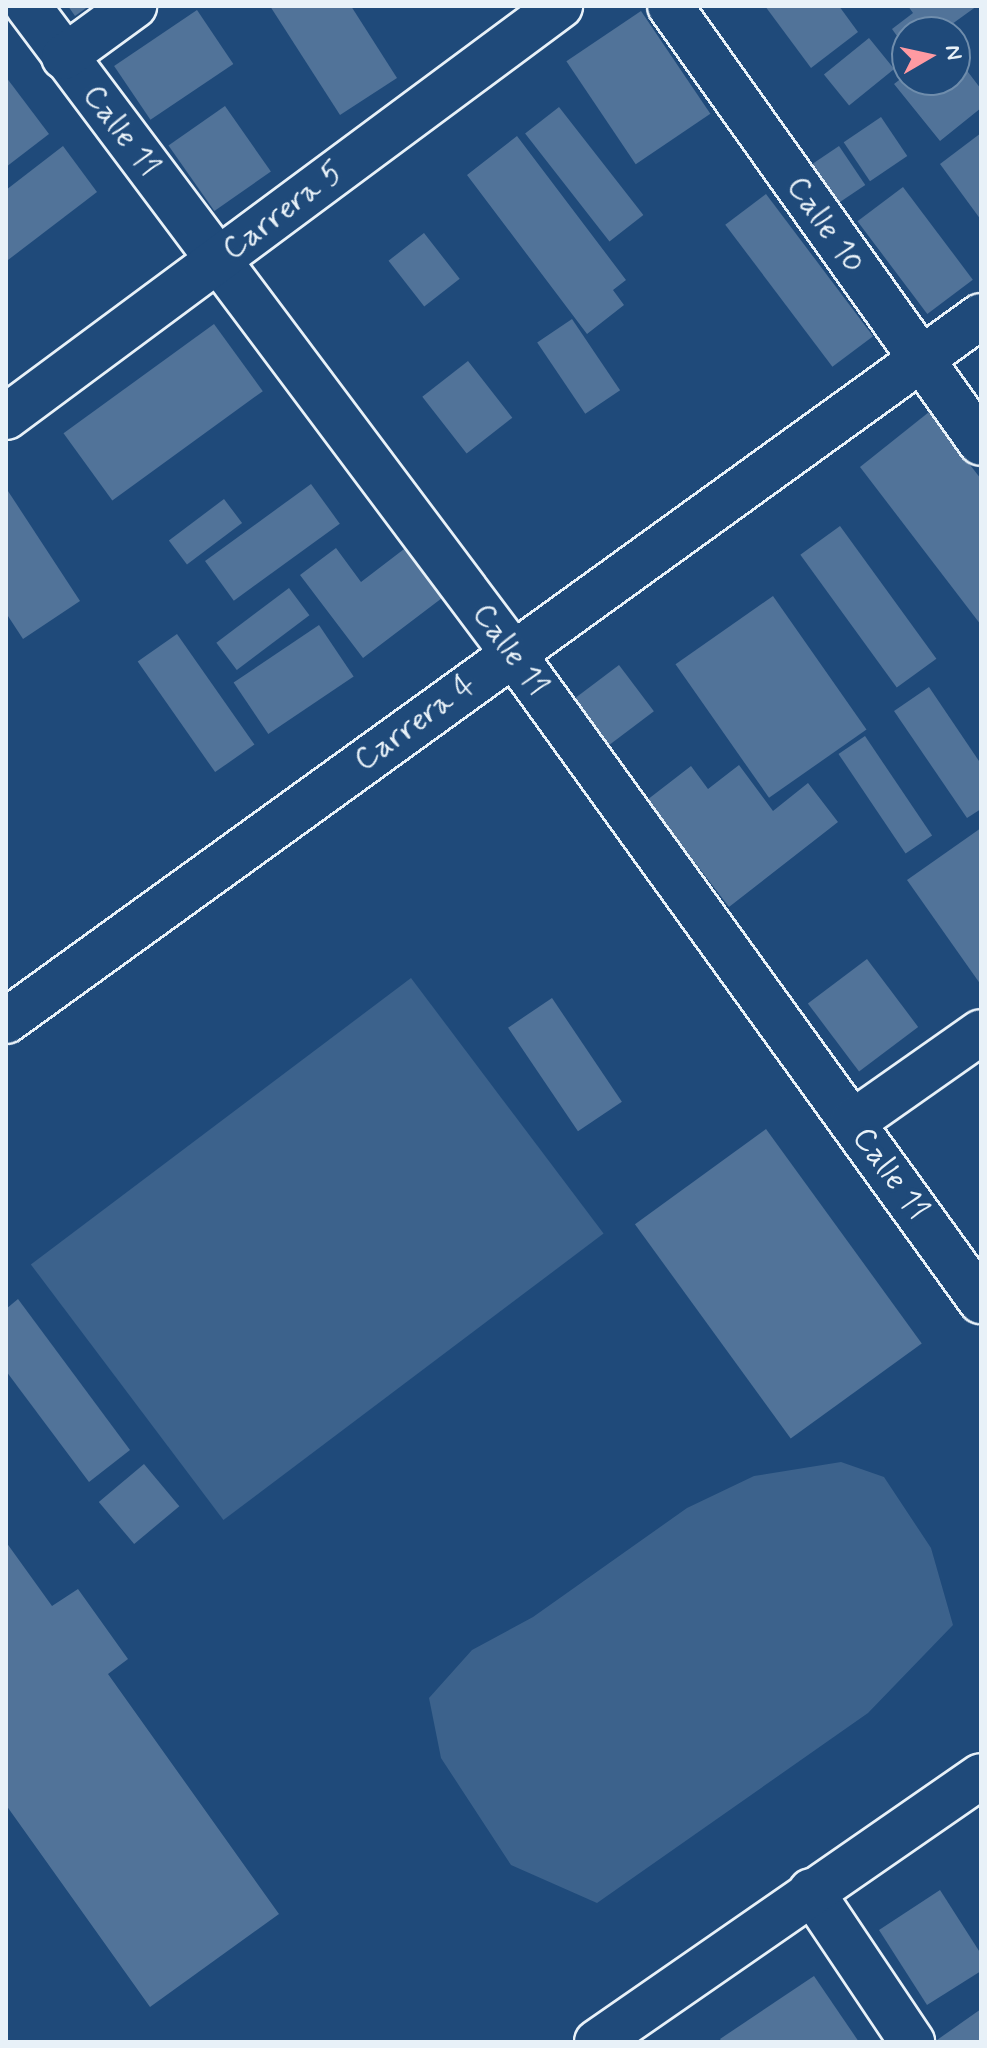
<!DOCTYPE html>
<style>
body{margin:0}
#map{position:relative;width:987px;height:2048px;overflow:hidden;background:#1f4a7a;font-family:Mynerve,sans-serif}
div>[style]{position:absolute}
.green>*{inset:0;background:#3c628c;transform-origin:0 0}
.building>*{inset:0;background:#517399;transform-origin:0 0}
.roads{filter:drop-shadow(2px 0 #e8f1f8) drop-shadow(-2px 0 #e8f1f8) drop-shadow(0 2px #e8f1f8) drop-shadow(0 -2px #e8f1f8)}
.minor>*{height:44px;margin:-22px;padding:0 22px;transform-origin:22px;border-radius:22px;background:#1f4a7a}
span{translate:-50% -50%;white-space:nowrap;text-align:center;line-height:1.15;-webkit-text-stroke:8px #1f4a7a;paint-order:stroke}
.street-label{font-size:32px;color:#e8f1f8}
.frame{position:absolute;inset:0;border:8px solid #e8f1f8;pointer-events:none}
.north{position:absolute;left:891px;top:16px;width:80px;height:80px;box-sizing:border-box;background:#1f4a7a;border:2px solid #6f8dac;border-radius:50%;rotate:81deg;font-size:22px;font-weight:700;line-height:32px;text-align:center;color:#e8f1f8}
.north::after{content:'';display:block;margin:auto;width:28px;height:36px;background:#ff9aa2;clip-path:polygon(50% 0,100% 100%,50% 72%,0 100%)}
</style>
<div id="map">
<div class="green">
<div style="left:411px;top:978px;width:320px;height:476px;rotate:53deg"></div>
<div style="clip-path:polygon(841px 1462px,884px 1477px,931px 1548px,953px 1625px,868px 1713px,597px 1903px,511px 1865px,441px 1758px,429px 1698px,472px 1650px,533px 1617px,687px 1508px,754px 1476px)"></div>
</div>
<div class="building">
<div style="clip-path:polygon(68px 6px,89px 6px,75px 16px)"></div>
<div style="clip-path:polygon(270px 6px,351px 6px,397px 78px,340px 115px)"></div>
<div style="clip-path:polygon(765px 6px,839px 6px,858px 32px,811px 68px)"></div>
<div style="clip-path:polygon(908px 6px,977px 6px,941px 32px,907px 32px,907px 50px,892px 29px,913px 13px)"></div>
<div style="left:197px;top:10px;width:65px;height:100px;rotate:56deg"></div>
<div style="left:641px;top:11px;width:124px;height:90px;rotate:56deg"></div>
<div style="left:869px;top:38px;width:40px;height:58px;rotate:51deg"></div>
<div style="clip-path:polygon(955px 55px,981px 89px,981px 108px,940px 141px,894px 84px,907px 74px,907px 80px,955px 80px)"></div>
<div style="clip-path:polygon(6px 77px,49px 134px,6px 167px)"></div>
<div style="left:225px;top:106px;width:80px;height:69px;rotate:55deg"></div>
<div style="left:559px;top:107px;width:137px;height:43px;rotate:52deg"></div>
<div style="left:881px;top:117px;width:47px;height:45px;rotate:56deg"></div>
<div style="clip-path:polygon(981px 133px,981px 220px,940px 164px)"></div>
<div style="clip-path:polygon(517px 136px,626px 280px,613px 290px,624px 305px,587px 334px,467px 175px)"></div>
<div style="clip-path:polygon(63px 146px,97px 192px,8px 260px,6px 190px)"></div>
<div style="left:839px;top:146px;width:47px;height:43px;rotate:56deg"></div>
<div style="left:903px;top:187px;width:116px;height:57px;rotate:53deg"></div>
<div style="left:766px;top:194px;width:178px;height:51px;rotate:53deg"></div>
<div style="left:424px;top:233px;width:58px;height:45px;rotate:52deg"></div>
<div style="left:572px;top:319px;width:86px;height:42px;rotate:56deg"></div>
<div style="left:214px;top:324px;width:83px;height:186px;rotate:54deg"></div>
<div style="left:468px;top:361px;width:72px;height:58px;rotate:52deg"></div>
<div style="clip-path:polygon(929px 412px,981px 479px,981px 625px,860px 467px)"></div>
<div style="left:311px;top:484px;width:49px;height:131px;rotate:54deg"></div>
<div style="clip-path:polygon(6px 488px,80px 601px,23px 639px,6px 613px)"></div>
<div style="left:224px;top:499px;width:30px;height:69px;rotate:53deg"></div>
<div style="left:840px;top:526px;width:164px;height:49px;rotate:54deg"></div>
<div style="clip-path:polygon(408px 546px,446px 595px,363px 658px,300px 575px,336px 548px,361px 582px)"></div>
<div style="left:289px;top:588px;width:34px;height:91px;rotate:53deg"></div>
<div style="left:773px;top:596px;width:163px;height:119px;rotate:55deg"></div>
<div style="left:319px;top:625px;width:62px;height:103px;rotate:56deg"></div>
<div style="left:177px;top:634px;width:135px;height:48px;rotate:55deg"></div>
<div style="left:619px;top:665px;width:58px;height:63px;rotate:53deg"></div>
<div style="clip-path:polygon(929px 687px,981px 764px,981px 809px,967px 818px,894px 711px)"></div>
<div style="left:865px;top:736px;width:120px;height:32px;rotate:56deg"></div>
<div style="clip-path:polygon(739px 765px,773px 811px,808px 783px,838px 822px,729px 907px,647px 800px,691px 766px,708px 789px)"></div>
<div style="clip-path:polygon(981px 828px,981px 985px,907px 880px)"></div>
<div style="left:867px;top:959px;width:85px;height:74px;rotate:53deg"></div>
<div style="left:552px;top:998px;width:125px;height:53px;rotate:56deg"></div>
<div style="left:766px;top:1129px;width:265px;height:162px;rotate:54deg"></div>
<div style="clip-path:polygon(18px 1299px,130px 1450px,89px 1482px,6px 1371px,6px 1309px)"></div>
<div style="left:144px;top:1464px;width:55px;height:59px;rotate:50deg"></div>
<div style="clip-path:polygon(6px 1542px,52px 1606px,78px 1589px,128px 1659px,108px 1674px,279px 1914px,150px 2007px,6px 1805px)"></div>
<div style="clip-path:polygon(940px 1890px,981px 1954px,981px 1971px,927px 2005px,879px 1930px)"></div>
<div style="clip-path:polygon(814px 1976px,859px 2042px,722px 2042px,720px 2039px)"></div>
<div style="clip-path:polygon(981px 2009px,981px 2042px,939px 2042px,937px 2040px)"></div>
</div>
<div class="roads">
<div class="minor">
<div style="left:28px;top:6px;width:807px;rotate:53.16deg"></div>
<div style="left:512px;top:652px;width:801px;rotate:54.15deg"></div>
<div style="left:670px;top:6px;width:536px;rotate:54.56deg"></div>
<div style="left:64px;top:57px;width:87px;rotate:-36.1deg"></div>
<div style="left:6px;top:417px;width:690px;rotate:-36.57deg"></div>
<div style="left:6px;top:1021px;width:1203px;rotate:-35.87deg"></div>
<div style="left:853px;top:1122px;width:156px;rotate:-35.1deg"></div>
<div style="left:811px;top:1891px;width:182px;rotate:56.2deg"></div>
<div style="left:597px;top:2042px;width:467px;rotate:-34.7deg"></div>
</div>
</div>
<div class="street-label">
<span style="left:121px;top:131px;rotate:53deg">Calle 11</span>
<span style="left:283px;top:211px;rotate:-37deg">Carrera 5</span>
<span style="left:825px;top:225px;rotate:55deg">Calle 10</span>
<span style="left:510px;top:650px;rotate:54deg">Calle 11</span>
<span style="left:415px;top:723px;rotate:-36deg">Carrera 4</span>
<span style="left:890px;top:1174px;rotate:54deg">Calle 11</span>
</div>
<div class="frame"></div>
<div class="north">N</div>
</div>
